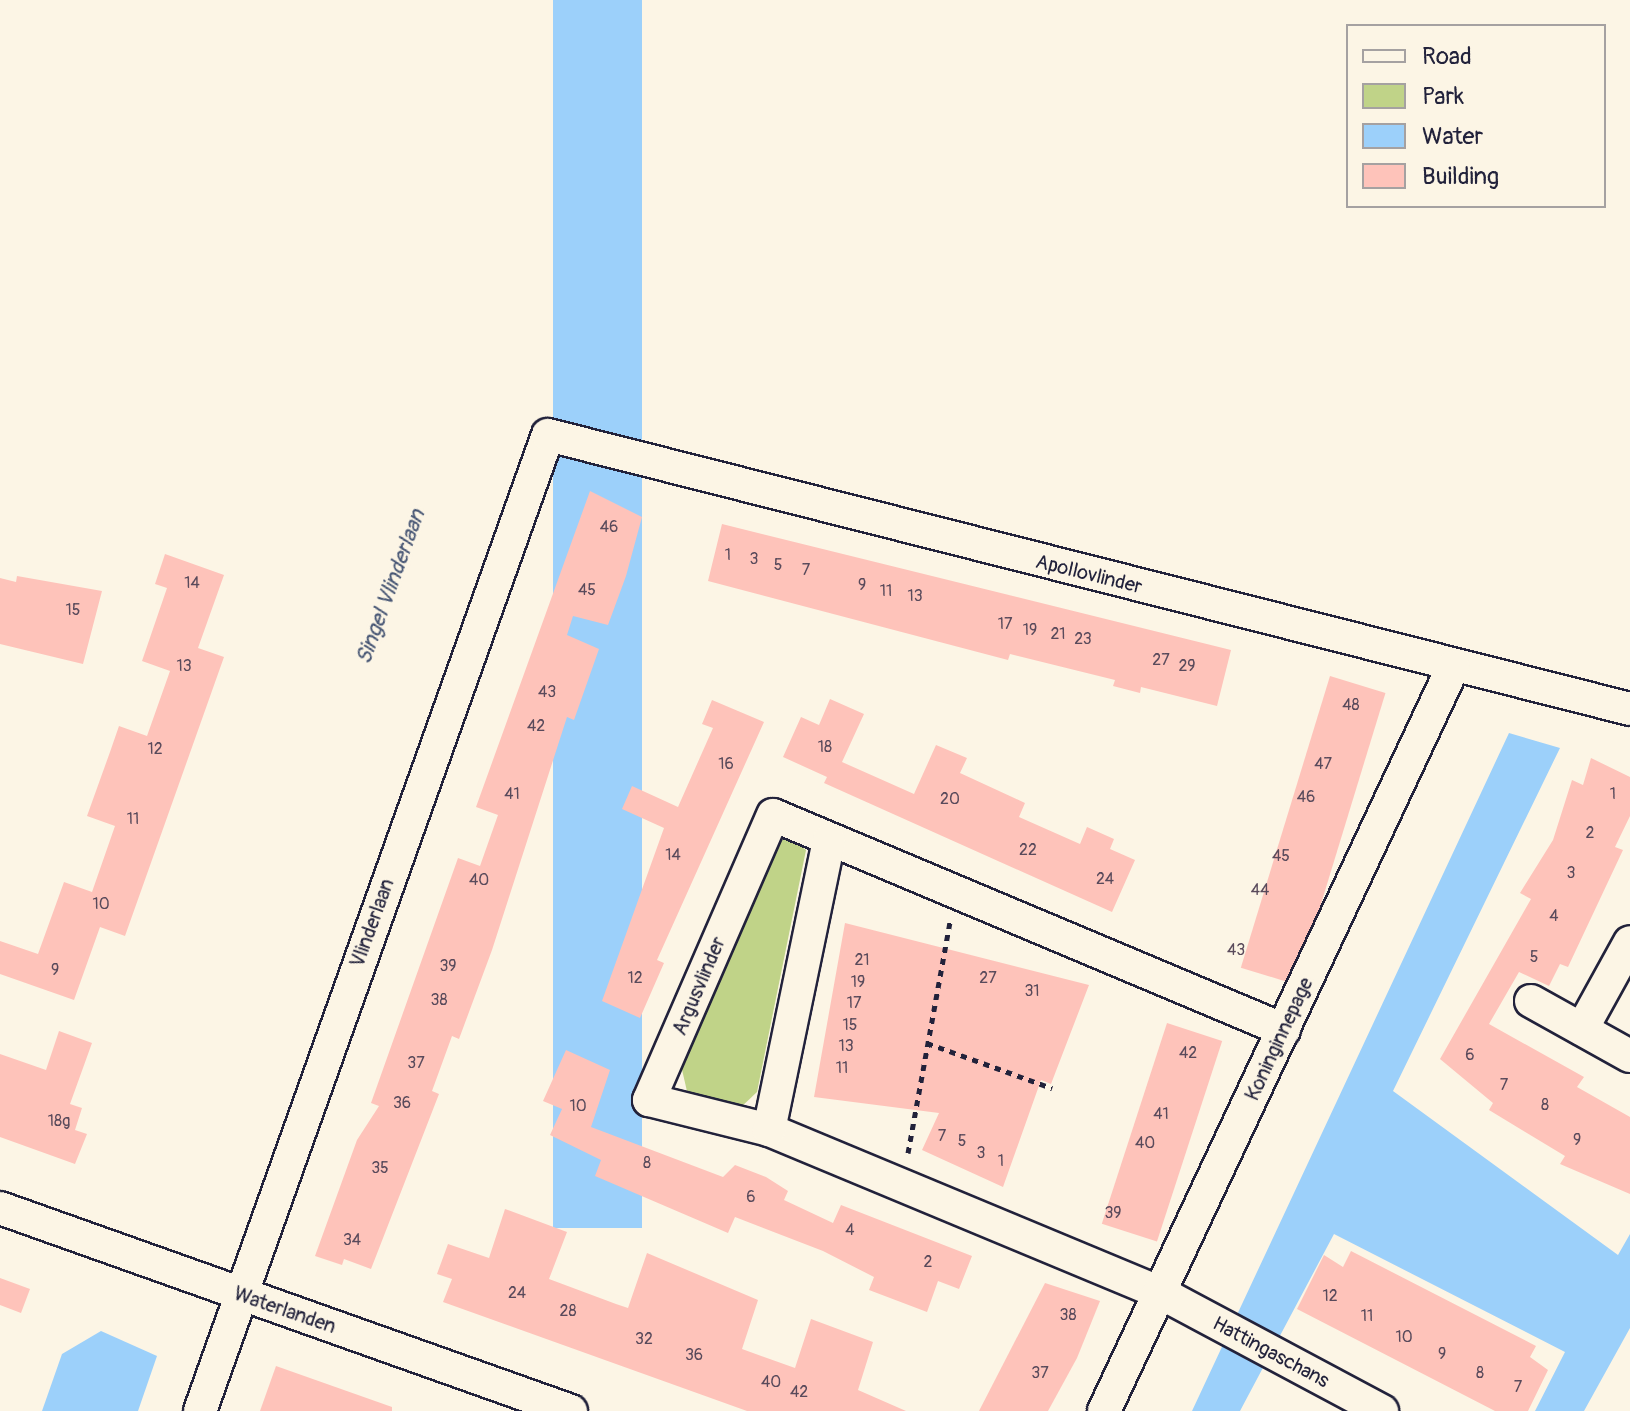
<!DOCTYPE html>
<style>
body{margin:0}
#map{position:relative;width:1630px;height:1411px;overflow:hidden;background:#fcf5e5;font-family:Pangolin,sans-serif}
div>[style]{position:absolute}
.green>*{inset:0;background:#c0d388}
.water>*{inset:0;background:#9cd0fa;transform-origin:0 0}
.building>*{inset:0;background:#fec3ba;transform-origin:0 0}
.path>*{height:5px;margin-top:-2.5px;transform-origin:0;background:repeating-linear-gradient(90deg,#22223b 0 6px,transparent 0 12px)}
.roads{filter:drop-shadow(2px 0 #22223b) drop-shadow(-2px 0 #22223b) drop-shadow(0 2px #22223b) drop-shadow(0 -2px #22223b)}
.minor>*{height:32px;margin:-16px;padding:0 16px;transform-origin:16px;border-radius:16px;background:#fcf5e5}
span{translate:-50% -50%;white-space:nowrap;text-align:center;line-height:1.15;-webkit-text-stroke:6px #fcf5e5;paint-order:stroke}
.number-label{font-size:16px;color:#594a5b}
.number-label span{-webkit-text-stroke-width:0}
.street-label{font-size:20px;color:#22223b}
.water-label{font-size:22px;color:#475674;font-style:italic}
.legend{position:absolute;left:1346px;top:24px;width:260px;height:184px;box-sizing:border-box;background:#fcf5e5;border:2px solid #a5a1a1;margin:0;padding:10px 14px;list-style:none;font-size:24px;color:#22223b}
.legend li{display:flex;align-items:center;gap:16px;height:40px}
.legend b{width:40px;border:2px solid #a5a1a1}
</style>
<div id="map">
<div class="green">
<div style="clip-path:polygon(783px 833px,806px 850px,757px 1092px,738px 1110px,689px 1100px,680px 1061px)"></div>
</div>
<div class="water">
<div style="left:553px;top:0;width:89px;height:1228px"></div>
<div style="clip-path:polygon(1509px 733px,1560px 748px,1393px 1091px,1618px 1255px,1630px 1234px,1630px 1328px,1584px 1411px,1535px 1411px,1565px 1352px,1334px 1234px,1240px 1411px,1192px 1411px)"></div>
<div style="clip-path:polygon(101px 1331px,157px 1356px,138px 1411px,42px 1411px,62px 1354px)"></div>
</div>
<div class="building">
<div style="clip-path:polygon(590px 491px,642px 517px,626px 576px,608px 625px,573px 616px,567px 635px,599px 649px,574px 720px,567px 717px,492px 950px,459px 1039px,452px 1036px,432px 1091px,439px 1094px,371px 1269px,344px 1259px,342px 1265px,315px 1256px,357px 1140px,379px 1106px,371px 1103px,458px 858px,480px 866px,498px 815px,476px 807px)"></div>
<div style="clip-path:polygon(722px 524px,1231px 650px,1217px 706px,1141px 687px,1140px 693px,1113px 686px,1115px 680px,1010px 654px,1008px 660px,708px 581px)"></div>
<div style="clip-path:polygon(165px 554px,224px 575px,198px 648px,224px 657px,125px 936px,100px 927px,74px 1000px,0 974px,0 941px,38px 954px,64px 882px,92px 892px,115px 826px,87px 816px,110px 752px,119px 726px,147px 736px,170px 671px,142px 661px,167px 588px,155px 584px)"></div>
<div style="clip-path:polygon(17px 576px,102px 591px,83px 664px,0 644px,0 578px,16px 582px)"></div>
<div style="left:1330px;top:676px;width:58px;height:305px;rotate:17deg"></div>
<div style="clip-path:polygon(830px 699px,864px 714px,842px 762px,914px 794px,936px 745px,967px 758px,960px 773px,1025px 803px,1019px 817px,1080px 844px,1087px 827px,1114px 839px,1110px 849px,1135px 860px,1112px 912px,824px 783px,827px 777px,783px 757px,801px 717px,819px 725px)"></div>
<div style="clip-path:polygon(712px 700px,764px 722px,657px 960px,664px 963px,640px 1018px,602px 1001px,664px 828px,622px 809px,632px 786px,678px 807px,713px 728px,702px 724px)"></div>
<div style="clip-path:polygon(1591px 758px,1630px 777px,1630px 816px,1615px 847px,1623px 850px,1568px 967px,1560px 964px,1549px 986px,1519px 972px,1489px 1024px,1584px 1077px,1577px 1087px,1630px 1117px,1630px 1194px,1560px 1164px,1565px 1156px,1489px 1110px,1493px 1103px,1440px 1059px,1531px 899px,1520px 893px,1553px 840px,1572px 780px,1583px 785px)"></div>
<div style="clip-path:polygon(845px 923px,1089px 985px,1051px 1084px,1041px 1080px,1003px 1187px,922px 1150px,939px 1113px,814px 1097px)"></div>
<div style="left:1167px;top:1023px;width:58px;height:211px;rotate:18deg"></div>
<div style="clip-path:polygon(59px 1031px,92px 1043px,70px 1104px,82px 1108px,75px 1130px,87px 1134px,75px 1164px,0 1137px,0 1054px,46px 1070px)"></div>
<div style="clip-path:polygon(566px 1050px,610px 1070px,591px 1127px,723px 1177px,735px 1165px,766px 1177px,788px 1191px,784px 1200px,833px 1223px,841px 1205px,972px 1256px,959px 1289px,938px 1281px,927px 1312px,869px 1290px,874px 1277px,823px 1251px,735px 1217px,728px 1233px,595px 1176px,601px 1160px,550px 1135px,562px 1109px,543px 1101px)"></div>
<div style="clip-path:polygon(505px 1209px,567px 1232px,549px 1279px,616px 1304px,628px 1308px,647px 1253px,758px 1300px,742px 1349px,795px 1368px,811px 1319px,873px 1342px,858px 1390px,906px 1411px,747px 1411px,443px 1302px,452px 1279px,437px 1274px,448px 1244px,489px 1258px)"></div>
<div style="clip-path:polygon(1351px 1251px,1536px 1346px,1530px 1357px,1548px 1370px,1528px 1411px,1495px 1411px,1297px 1309px,1324px 1255px,1343px 1267px)"></div>
<div style="clip-path:polygon(0 1278px,30px 1289px,21px 1313px,0 1305px)"></div>
<div style="clip-path:polygon(1045px 1283px,1100px 1301px,1077px 1358px,1048px 1411px,979px 1411px)"></div>
<div style="clip-path:polygon(276px 1366px,392px 1407px,392px 1411px,260px 1411px)"></div>
</div>
<div class="path">
<div style="left:927px;top:1043px;width:133px;rotate:19.8deg"></div>
<div style="left:908px;top:1153px;width:235px;rotate:-79.7deg"></div>
</div>
<div class="roads">
<div class="minor">
<div style="left:1531px;top:1001px;width:113px;rotate:29.1deg"></div>
<div style="left:1582px;top:1029px;width:99px;rotate:-61.1deg"></div>
<div style="left:1284px;top:1030px;width:554px;rotate:-157.18deg"></div>
<div style="left:773px;top:815px;width:311px;rotate:113.5deg"></div>
<div style="left:649px;top:1100px;width:124px;rotate:14deg"></div>
<div style="left:769px;top:1130px;width:422px;rotate:22.6deg"></div>
<div style="left:1159px;top:1292px;width:253px;rotate:28.1deg"></div>
<div style="left:769px;top:1130px;width:296px;rotate:-78.3deg"></div>
<div style="left:0;top:1208px;width:606px;rotate:19.57deg"></div>
<div style="left:200px;top:1411px;width:1036px;rotate:-70.38deg"></div>
<div style="left:548px;top:435px;width:1116px;rotate:14.21deg"></div>
<div style="left:1104px;top:1411px;width:822px;rotate:-64.87deg"></div>
</div>
</div>
<div class="number-label">
<span style="left:609px;top:527px">46</span>
<span style="left:728px;top:555px">1</span>
<span style="left:754px;top:559px">3</span>
<span style="left:778px;top:565px">5</span>
<span style="left:806px;top:570px">7</span>
<span style="left:192px;top:583px">14</span>
<span style="left:862px;top:585px">9</span>
<span style="left:587px;top:590px">45</span>
<span style="left:886px;top:591px">11</span>
<span style="left:915px;top:596px">13</span>
<span style="left:73px;top:610px">15</span>
<span style="left:1005px;top:624px">17</span>
<span style="left:1030px;top:630px">19</span>
<span style="left:1058px;top:634px">21</span>
<span style="left:1083px;top:639px">23</span>
<span style="left:1161px;top:660px">27</span>
<span style="left:184px;top:666px">13</span>
<span style="left:1187px;top:666px">29</span>
<span style="left:547px;top:692px">43</span>
<span style="left:1351px;top:705px">48</span>
<span style="left:536px;top:726px">42</span>
<span style="left:825px;top:747px">18</span>
<span style="left:155px;top:749px">12</span>
<span style="left:726px;top:764px">16</span>
<span style="left:1323px;top:764px">47</span>
<span style="left:512px;top:794px">41</span>
<span style="left:1613px;top:794px">1</span>
<span style="left:1306px;top:797px">46</span>
<span style="left:950px;top:799px">20</span>
<span style="left:133px;top:819px">11</span>
<span style="left:1590px;top:833px">2</span>
<span style="left:1028px;top:850px">22</span>
<span style="left:673px;top:855px">14</span>
<span style="left:1281px;top:856px">45</span>
<span style="left:1571px;top:873px">3</span>
<span style="left:1105px;top:879px">24</span>
<span style="left:479px;top:880px">40</span>
<span style="left:1260px;top:890px">44</span>
<span style="left:101px;top:904px">10</span>
<span style="left:1554px;top:916px">4</span>
<span style="left:1236px;top:950px">43</span>
<span style="left:1534px;top:957px">5</span>
<span style="left:862px;top:960px">21</span>
<span style="left:448px;top:966px">39</span>
<span style="left:55px;top:970px">9</span>
<span style="left:635px;top:978px">12</span>
<span style="left:988px;top:978px">27</span>
<span style="left:858px;top:982px">19</span>
<span style="left:1032px;top:991px">31</span>
<span style="left:439px;top:1000px">38</span>
<span style="left:854px;top:1003px">17</span>
<span style="left:850px;top:1025px">15</span>
<span style="left:846px;top:1046px">13</span>
<span style="left:1188px;top:1053px">42</span>
<span style="left:1470px;top:1055px">6</span>
<span style="left:416px;top:1063px">37</span>
<span style="left:842px;top:1068px">11</span>
<span style="left:1504px;top:1085px">7</span>
<span style="left:402px;top:1103px">36</span>
<span style="left:1545px;top:1105px">8</span>
<span style="left:578px;top:1106px">10</span>
<span style="left:1161px;top:1114px">41</span>
<span style="left:59px;top:1121px">18g</span>
<span style="left:942px;top:1136px">7</span>
<span style="left:1577px;top:1140px">9</span>
<span style="left:962px;top:1141px">5</span>
<span style="left:1145px;top:1143px">40</span>
<span style="left:981px;top:1153px">3</span>
<span style="left:1001px;top:1161px">1</span>
<span style="left:647px;top:1163px">8</span>
<span style="left:380px;top:1168px">35</span>
<span style="left:751px;top:1197px">6</span>
<span style="left:1113px;top:1213px">39</span>
<span style="left:850px;top:1230px">4</span>
<span style="left:352px;top:1240px">34</span>
<span style="left:928px;top:1262px">2</span>
<span style="left:517px;top:1293px">24</span>
<span style="left:1330px;top:1296px">12</span>
<span style="left:568px;top:1311px">28</span>
<span style="left:1068px;top:1315px">38</span>
<span style="left:1367px;top:1316px">11</span>
<span style="left:1404px;top:1337px">10</span>
<span style="left:644px;top:1339px">32</span>
<span style="left:1442px;top:1354px">9</span>
<span style="left:694px;top:1355px">36</span>
<span style="left:1040px;top:1373px">37</span>
<span style="left:1480px;top:1373px">8</span>
<span style="left:771px;top:1382px">40</span>
<span style="left:1518px;top:1387px">7</span>
<span style="left:799px;top:1392px">42</span>
</div>
<div class="street-label">
<span style="left:1089px;top:574px;rotate:14deg">Apollovlinder</span>
<span style="left:372px;top:923px;rotate:-70deg">Vlinderlaan</span>
<span style="left:699px;top:986px;rotate:-67deg">Argusvlinder</span>
<span style="left:1279px;top:1039px;rotate:-65deg">Koninginnepage</span>
<span style="left:285px;top:1310px;rotate:19deg">Waterlanden</span>
<span style="left:1271px;top:1352px;rotate:28deg">Hattingaschans</span>
</div>
<div class="water-label">
<span style="left:391px;top:587px;rotate:-70deg">Singel Vlinderlaan</span>
</div>
<ul class="legend">
<li><b style="height:10px;background:#fcf5e5"></b>Road</li>
<li><b style="height:22px;background:#c0d388"></b>Park</li>
<li><b style="height:22px;background:#9cd0fa"></b>Water</li>
<li><b style="height:22px;background:#fec3ba"></b>Building</li>
</ul>
</div>
